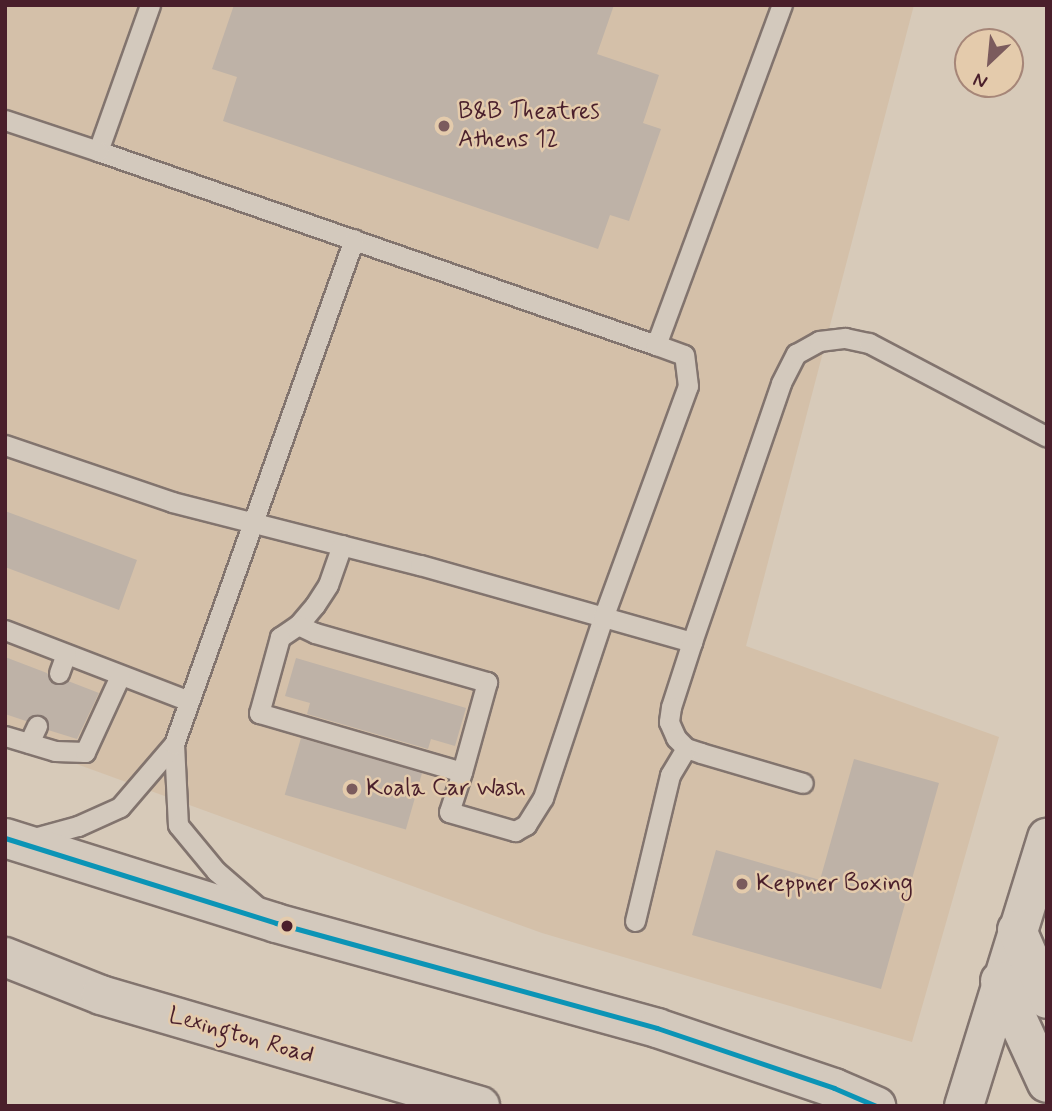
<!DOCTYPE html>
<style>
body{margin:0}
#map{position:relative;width:1052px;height:1111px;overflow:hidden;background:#d7cab9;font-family:Mynerve,sans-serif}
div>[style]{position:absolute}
.built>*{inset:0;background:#d4c0a9}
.building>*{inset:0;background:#beb2a7;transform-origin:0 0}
.roads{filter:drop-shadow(2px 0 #82746e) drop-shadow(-2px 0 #82746e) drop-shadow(0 2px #82746e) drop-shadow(0 -2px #82746e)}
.lane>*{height:19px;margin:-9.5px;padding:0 9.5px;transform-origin:9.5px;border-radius:9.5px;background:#d3c9bd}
.secondary>*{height:38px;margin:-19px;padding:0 19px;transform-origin:19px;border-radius:19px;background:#d3c9bd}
.highway>*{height:38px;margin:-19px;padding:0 19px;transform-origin:19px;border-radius:19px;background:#d3c9bd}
.bus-1>*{height:5px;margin:-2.5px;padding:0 2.5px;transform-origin:2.5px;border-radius:2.5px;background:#0b94b6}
.dots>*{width:19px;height:19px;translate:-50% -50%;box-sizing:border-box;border:4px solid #e4cbac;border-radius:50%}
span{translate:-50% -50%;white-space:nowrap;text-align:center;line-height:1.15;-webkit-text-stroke:5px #e4cbac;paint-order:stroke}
.poi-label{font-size:24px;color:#4a1f2b}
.left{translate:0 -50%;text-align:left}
.street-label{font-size:24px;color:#4a1f2b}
.frame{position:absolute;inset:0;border:7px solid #4a1f2b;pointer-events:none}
.north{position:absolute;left:954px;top:28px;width:70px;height:70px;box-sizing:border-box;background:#e4cbac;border:2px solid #a68678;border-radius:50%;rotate:206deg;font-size:19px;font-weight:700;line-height:28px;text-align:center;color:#4a1f2b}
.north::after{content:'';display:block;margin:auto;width:24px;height:32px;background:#7b5b5d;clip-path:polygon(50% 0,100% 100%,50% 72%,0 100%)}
</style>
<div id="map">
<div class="built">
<div style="clip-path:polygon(5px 5px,914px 5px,746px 646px,999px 737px,912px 1042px,542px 933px,5px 738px)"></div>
</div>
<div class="building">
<div style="clip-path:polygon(234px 5px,614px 5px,597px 54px,659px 75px,643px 123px,661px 129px,629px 221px,610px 215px,598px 249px,223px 121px,237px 77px,212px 69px)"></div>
<div style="clip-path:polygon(5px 511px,137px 560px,119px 610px,5px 567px)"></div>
<div style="clip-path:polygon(5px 657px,47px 673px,54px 684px,68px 681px,99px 693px,77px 739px,48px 730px,47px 720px,42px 715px,31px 716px,26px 721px,5px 714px)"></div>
<div style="clip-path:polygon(296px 658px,466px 708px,455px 746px,431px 739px,428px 749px,307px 714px,310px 703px,285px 696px)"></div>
<div style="left:301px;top:738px;width:126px;height:59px;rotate:16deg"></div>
<div style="clip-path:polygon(854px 759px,939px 783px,881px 989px,692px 935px,716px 850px,820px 880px)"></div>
</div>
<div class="roads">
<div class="lane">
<div style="left:150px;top:5px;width:155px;rotate:109.6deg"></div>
<div style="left:98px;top:151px;width:591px;rotate:19.17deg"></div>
<div style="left:656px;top:345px;width:363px;rotate:-69.7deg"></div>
<div style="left:5px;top:120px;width:98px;rotate:18.4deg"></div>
<div style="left:5px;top:445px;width:176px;rotate:18.8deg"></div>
<div style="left:172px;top:502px;width:256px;rotate:14.3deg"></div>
<div style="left:420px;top:565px;width:283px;rotate:15.8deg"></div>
<div style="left:692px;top:642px;width:274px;rotate:-71deg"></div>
<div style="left:781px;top:383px;width:33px;rotate:-63deg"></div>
<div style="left:796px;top:354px;width:26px;rotate:-29deg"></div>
<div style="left:819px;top:341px;width:26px;rotate:-7deg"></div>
<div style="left:845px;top:338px;width:25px;rotate:12deg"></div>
<div style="left:869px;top:343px;width:201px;rotate:27.8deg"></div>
<div style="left:342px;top:545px;width:42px;rotate:109.3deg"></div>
<div style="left:328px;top:585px;width:24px;rotate:123deg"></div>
<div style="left:315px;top:605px;width:26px;rotate:130deg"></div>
<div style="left:298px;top:625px;width:22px;rotate:146deg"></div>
<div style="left:280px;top:637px;width:79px;rotate:105.4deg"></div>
<div style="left:259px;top:713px;width:211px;rotate:16.2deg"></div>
<div style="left:462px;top:772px;width:42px;rotate:108deg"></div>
<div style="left:449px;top:812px;width:69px;rotate:16.1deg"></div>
<div style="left:515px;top:831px;width:13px;rotate:-29deg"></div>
<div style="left:526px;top:825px;width:32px;rotate:-58deg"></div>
<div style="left:543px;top:798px;width:190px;rotate:-71.6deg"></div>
<div style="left:603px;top:618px;width:247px;rotate:-69.9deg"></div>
<div style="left:688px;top:386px;width:31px;rotate:-97deg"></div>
<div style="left:684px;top:355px;width:30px;rotate:-160deg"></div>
<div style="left:298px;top:625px;width:19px;rotate:25deg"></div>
<div style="left:315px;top:633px;width:179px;rotate:15.9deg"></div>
<div style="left:487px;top:682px;width:93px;rotate:105.5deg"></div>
<div style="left:5px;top:630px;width:197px;rotate:21.1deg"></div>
<div style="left:692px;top:642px;width:68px;rotate:107.9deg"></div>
<div style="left:671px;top:707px;width:15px;rotate:98deg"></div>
<div style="left:669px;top:722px;width:17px;rotate:66deg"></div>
<div style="left:676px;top:738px;width:14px;rotate:45deg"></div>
<div style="left:686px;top:748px;width:16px;rotate:18deg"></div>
<div style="left:701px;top:753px;width:106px;rotate:16.4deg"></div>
<div style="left:59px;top:673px;width:20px;rotate:-70deg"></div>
<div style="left:5px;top:736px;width:52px;rotate:16.7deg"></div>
<div style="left:55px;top:751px;width:30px;rotate:2deg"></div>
<div style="left:85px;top:752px;width:84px;rotate:-65.3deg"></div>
<div style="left:29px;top:743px;width:19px;rotate:-65deg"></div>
<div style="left:174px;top:744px;width:81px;rotate:87.2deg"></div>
<div style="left:178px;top:825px;width:60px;rotate:50.4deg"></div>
<div style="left:216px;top:871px;width:58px;rotate:40.8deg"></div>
<div style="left:27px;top:840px;width:53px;rotate:-15.4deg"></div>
<div style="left:78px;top:826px;width:46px;rotate:-24.3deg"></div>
<div style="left:120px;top:807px;width:83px;rotate:-49.4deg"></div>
<div style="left:174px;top:744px;width:536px;rotate:-70.38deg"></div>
<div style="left:635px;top:921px;width:150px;rotate:-76.5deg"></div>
<div style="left:670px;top:775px;width:31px;rotate:-59deg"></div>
</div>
<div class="secondary">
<div style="left:964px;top:1106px;width:281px;rotate:-72.8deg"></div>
</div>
<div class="highway">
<div style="left:5px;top:838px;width:284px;rotate:17.4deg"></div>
<div style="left:276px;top:923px;width:395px;rotate:15.4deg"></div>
<div style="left:657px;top:1028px;width:187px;rotate:18.7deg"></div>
<div style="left:834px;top:1088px;width:46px;rotate:23.2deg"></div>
<div style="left:1017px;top:930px;width:75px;rotate:66.5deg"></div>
<div style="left:5px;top:957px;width:103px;rotate:21.6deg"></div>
<div style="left:101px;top:995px;width:395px;rotate:16.3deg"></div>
<div style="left:1000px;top:981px;width:112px;rotate:65.3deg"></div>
</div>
</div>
<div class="bus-1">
<div style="left:5px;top:838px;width:284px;rotate:17.4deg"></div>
<div style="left:276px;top:923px;width:395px;rotate:15.4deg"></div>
<div style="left:657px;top:1028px;width:187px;rotate:18.7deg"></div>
<div style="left:834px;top:1088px;width:46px;rotate:23.2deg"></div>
</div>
<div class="dots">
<div style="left:444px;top:126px;background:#7b5b5d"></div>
<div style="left:352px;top:789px;background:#7b5b5d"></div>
<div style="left:742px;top:884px;background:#7b5b5d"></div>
<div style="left:287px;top:926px;background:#4a1f2b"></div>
</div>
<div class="poi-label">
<span class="left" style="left:458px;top:126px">B&amp;B Theatres<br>Athens 12</span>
<span class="left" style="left:366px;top:789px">Koala Car Wash</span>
<span class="left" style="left:756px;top:884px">Keppner Boxing</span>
</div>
<div class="street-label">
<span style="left:241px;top:1036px;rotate:16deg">Lexington Road</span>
</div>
<div class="frame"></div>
<div class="north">N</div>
</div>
